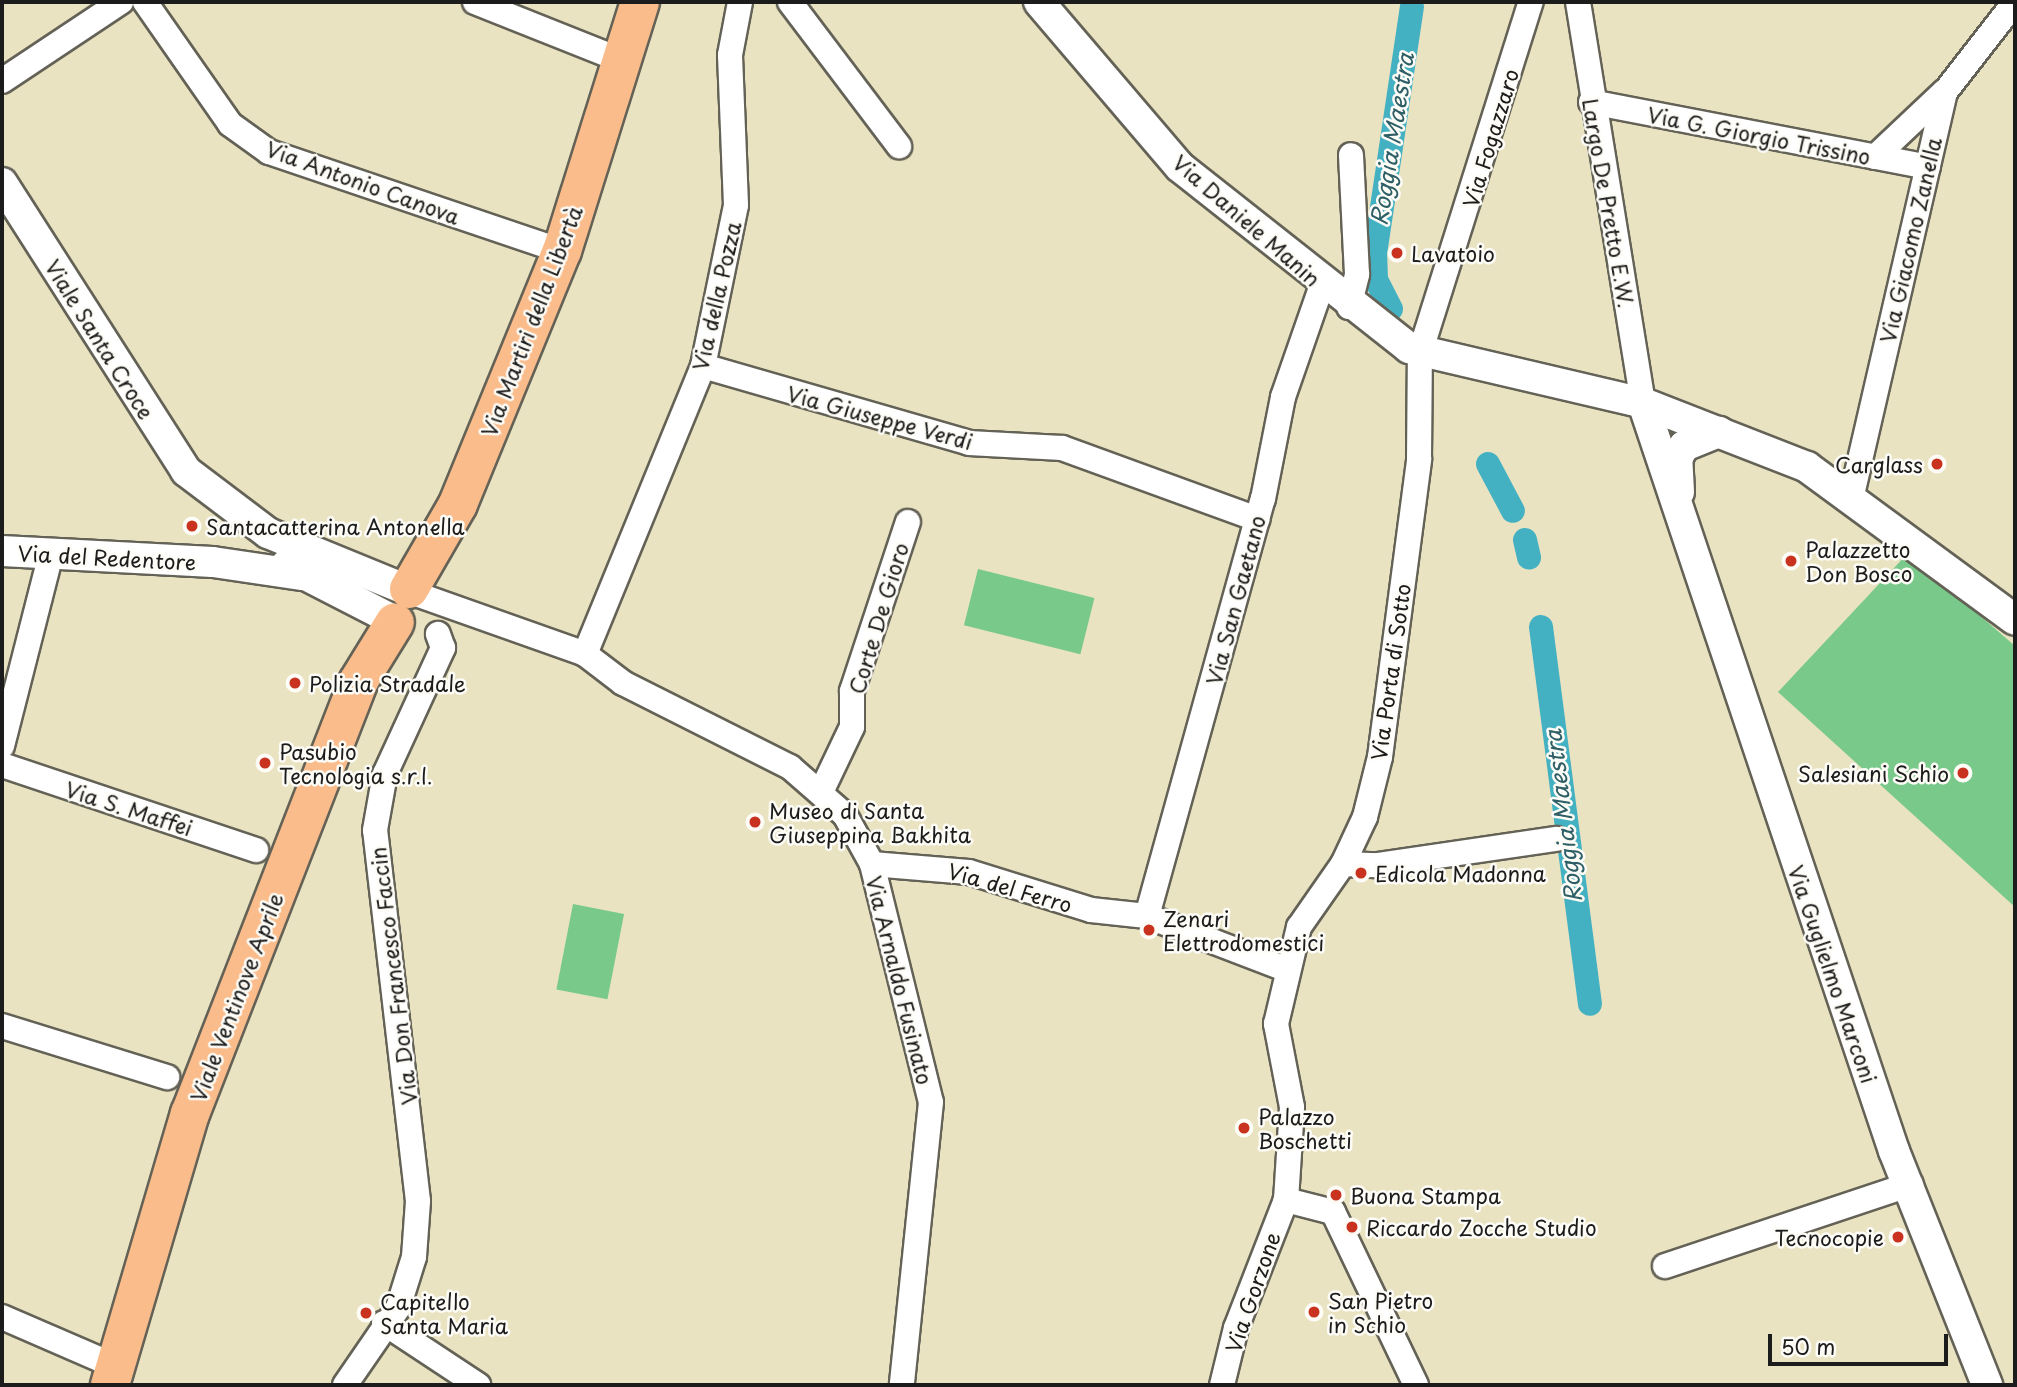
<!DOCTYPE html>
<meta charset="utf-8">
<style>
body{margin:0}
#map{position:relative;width:2017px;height:1387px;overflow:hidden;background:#e9e3c2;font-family:"Playpen Sans",sans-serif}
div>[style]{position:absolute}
.green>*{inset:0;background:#79c98a;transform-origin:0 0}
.canal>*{height:24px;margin:-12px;padding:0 12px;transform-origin:12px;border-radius:12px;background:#44b1c2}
.roads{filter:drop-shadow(2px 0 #646256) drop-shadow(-2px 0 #646256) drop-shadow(0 2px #646256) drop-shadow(0 -2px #646256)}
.minor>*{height:24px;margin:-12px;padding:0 12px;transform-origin:12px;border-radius:12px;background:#fff}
.tertiary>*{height:30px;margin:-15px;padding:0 15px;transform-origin:15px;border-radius:15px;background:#fff}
.primary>*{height:38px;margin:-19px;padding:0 19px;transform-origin:19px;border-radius:19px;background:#fabc8b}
.dots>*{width:19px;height:19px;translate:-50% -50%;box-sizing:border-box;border:4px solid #fdfcf7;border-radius:50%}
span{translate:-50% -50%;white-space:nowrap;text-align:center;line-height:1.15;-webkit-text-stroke:5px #fdfcf7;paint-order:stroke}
.street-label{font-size:21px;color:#1c1c1c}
.poi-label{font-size:21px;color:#1c1c1c}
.left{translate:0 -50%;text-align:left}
.right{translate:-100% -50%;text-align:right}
.water-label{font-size:23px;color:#2e5f67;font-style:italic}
.frame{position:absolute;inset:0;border:4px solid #1c1c1c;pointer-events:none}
.scale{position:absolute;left:1768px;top:1334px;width:180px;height:32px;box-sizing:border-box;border:4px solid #1c1c1c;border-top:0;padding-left:9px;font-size:21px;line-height:24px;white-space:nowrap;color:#1c1c1c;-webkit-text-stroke:5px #fdfcf7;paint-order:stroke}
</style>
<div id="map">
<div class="green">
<div style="clip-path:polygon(1908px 553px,2015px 646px,2015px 907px,1778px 692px)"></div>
<div style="left:978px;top:569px;width:120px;height:58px;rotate:14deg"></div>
<div style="left:573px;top:904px;width:52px;height:87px;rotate:11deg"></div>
</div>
<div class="canal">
<div style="left:1391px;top:309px;width:34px;rotate:-117deg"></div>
<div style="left:1376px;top:279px;width:25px;rotate:-92deg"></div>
<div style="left:1375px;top:254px;width:250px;rotate:-81.5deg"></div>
<div style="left:1488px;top:464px;width:53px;rotate:62deg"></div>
<div style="left:1525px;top:540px;width:18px;rotate:77deg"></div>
<div style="left:1541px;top:627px;width:380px;rotate:82.6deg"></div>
</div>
<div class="roads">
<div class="minor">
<div style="left:145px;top:2px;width:149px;rotate:55.1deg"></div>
<div style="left:230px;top:124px;width:48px;rotate:35.7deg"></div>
<div style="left:269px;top:152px;width:309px;rotate:18.7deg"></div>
<div style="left:475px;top:2px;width:154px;rotate:21.7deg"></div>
<div style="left:790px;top:2px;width:181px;rotate:52.9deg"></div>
<div style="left:1578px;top:2px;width:406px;rotate:80.8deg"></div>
<div style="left:2px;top:81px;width:143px;rotate:-33.6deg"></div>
<div style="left:1591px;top:102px;width:343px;rotate:10.9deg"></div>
<div style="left:1875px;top:157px;width:95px;rotate:-43.3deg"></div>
<div style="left:1349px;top:307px;width:34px;rotate:-76deg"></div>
<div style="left:1357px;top:274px;width:119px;rotate:-92.9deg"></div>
<div style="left:703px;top:366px;width:277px;rotate:16.1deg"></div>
<div style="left:969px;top:443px;width:93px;rotate:3.1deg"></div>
<div style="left:1062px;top:448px;width:208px;rotate:20deg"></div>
<div style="left:1851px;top:499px;width:418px;rotate:-77deg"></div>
<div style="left:1945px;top:92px;width:114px;rotate:-52.1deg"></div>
<div style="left:416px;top:594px;width:179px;rotate:19.5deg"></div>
<div style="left:585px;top:654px;width:48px;rotate:37.3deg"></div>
<div style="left:623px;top:683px;width:187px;rotate:26.7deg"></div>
<div style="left:790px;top:767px;width:73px;rotate:41.1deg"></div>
<div style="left:845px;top:815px;width:56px;rotate:61.1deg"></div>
<div style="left:872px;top:864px;width:245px;rotate:76.1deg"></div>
<div style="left:931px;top:1102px;width:284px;rotate:95.9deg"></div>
<div style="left:585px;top:654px;width:311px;rotate:-67.7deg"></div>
<div style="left:703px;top:366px;width:164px;rotate:-78.4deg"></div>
<div style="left:736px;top:205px;width:150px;rotate:-92.3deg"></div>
<div style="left:730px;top:55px;width:54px;rotate:-79.3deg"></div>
<div style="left:2px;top:746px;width:195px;rotate:-75.7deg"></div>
<div style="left:2px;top:765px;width:268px;rotate:18.5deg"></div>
<div style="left:821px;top:792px;width:72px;rotate:-64.5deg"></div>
<div style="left:852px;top:727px;width:36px;rotate:-90deg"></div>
<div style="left:852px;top:691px;width:178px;rotate:-71.7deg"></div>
<div style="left:872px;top:864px;width:97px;rotate:4.7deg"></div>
<div style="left:969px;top:872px;width:128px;rotate:17.3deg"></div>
<div style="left:1091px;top:910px;width:56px;rotate:6.1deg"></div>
<div style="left:1343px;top:864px;width:34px;rotate:2deg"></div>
<div style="left:1377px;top:865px;width:181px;rotate:-8.3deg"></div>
<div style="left:1147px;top:916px;width:433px;rotate:-74.5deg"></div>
<div style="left:1263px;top:499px;width:104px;rotate:-78.9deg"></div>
<div style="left:1283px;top:397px;width:119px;rotate:-70.8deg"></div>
<div style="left:1147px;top:916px;width:151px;rotate:21deg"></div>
<div style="left:2px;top:1026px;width:173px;rotate:17.2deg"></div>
<div style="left:1665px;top:1266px;width:259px;rotate:-18.4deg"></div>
<div style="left:2px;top:1317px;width:123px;rotate:23.4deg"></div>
<div style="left:384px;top:1323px;width:113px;rotate:33.4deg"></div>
<div style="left:345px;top:1385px;width:93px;rotate:-55.5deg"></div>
<div style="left:398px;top:1308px;width:53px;rotate:-72.6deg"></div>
<div style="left:414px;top:1257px;width:56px;rotate:-85.9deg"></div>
<div style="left:418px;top:1201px;width:373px;rotate:-96.6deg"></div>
<div style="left:375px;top:830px;width:57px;rotate:-79.9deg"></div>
<div style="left:385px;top:774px;width:139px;rotate:-65.3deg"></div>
<div style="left:443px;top:648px;width:15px;rotate:-110deg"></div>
<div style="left:1222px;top:1385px;width:59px;rotate:-76.2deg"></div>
<div style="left:1236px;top:1328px;width:137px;rotate:-68.7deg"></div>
<div style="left:1416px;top:1385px;width:192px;rotate:-115.6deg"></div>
<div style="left:1333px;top:1212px;width:49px;rotate:-165.7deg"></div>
<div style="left:1286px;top:1200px;width:93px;rotate:-86.3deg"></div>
<div style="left:1292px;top:1107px;width:85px;rotate:-100.9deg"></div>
<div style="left:1276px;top:1024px;width:100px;rotate:-76.7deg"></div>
<div style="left:1299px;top:927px;width:77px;rotate:-55.1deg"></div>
<div style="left:1343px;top:864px;width:52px;rotate:-64.9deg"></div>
<div style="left:1365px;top:817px;width:62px;rotate:-76deg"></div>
<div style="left:1380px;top:757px;width:301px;rotate:-82.5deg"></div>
<div style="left:1419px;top:459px;width:106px;rotate:-89.5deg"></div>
<div style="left:1420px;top:353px;width:368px;rotate:-72.5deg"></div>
</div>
<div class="tertiary">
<div style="left:1039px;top:2px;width:217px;rotate:49.5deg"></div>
<div style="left:1180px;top:167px;width:292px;rotate:38.3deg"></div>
<div style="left:1409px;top:348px;width:240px;rotate:13.2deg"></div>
<div style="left:1643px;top:403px;width:176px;rotate:21.3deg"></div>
<div style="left:1807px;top:467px;width:258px;rotate:36.3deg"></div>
<div style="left:2px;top:183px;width:342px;rotate:57.4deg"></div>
<div style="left:186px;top:471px;width:103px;rotate:37.1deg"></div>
<div style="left:268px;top:533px;width:145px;rotate:22.3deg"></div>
<div style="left:1643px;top:403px;width:789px;rotate:71.45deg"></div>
<div style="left:1894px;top:1151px;width:252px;rotate:68.3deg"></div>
<div style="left:1679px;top:492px;width:33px;rotate:-93deg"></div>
<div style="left:1677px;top:459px;width:15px;rotate:-62deg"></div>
<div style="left:1684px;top:446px;width:38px;rotate:-22deg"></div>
<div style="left:2px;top:551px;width:211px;rotate:3deg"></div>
<div style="left:213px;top:562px;width:89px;rotate:8.4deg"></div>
<div style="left:286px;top:565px;width:116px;rotate:27.2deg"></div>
</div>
<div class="primary">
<div style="left:409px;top:589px;width:98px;rotate:-60deg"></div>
<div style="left:458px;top:504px;width:274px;rotate:-67.7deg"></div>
<div style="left:562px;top:251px;width:261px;rotate:-72.6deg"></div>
<div style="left:110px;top:1385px;width:283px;rotate:-73.6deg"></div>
<div style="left:190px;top:1114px;width:464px;rotate:-68.7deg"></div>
<div style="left:358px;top:682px;width:70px;rotate:-58.3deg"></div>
</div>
</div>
<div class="dots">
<div style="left:1397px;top:253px;background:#c8321e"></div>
<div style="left:1937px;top:464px;background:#c8321e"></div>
<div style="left:192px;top:526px;background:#c8321e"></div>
<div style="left:1791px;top:561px;background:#c8321e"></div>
<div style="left:295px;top:683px;background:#c8321e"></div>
<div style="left:265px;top:763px;background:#c8321e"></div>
<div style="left:1963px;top:773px;background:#c8321e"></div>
<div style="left:755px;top:822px;background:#c8321e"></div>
<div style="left:1361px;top:873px;background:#c8321e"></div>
<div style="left:1149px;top:930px;background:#c8321e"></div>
<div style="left:1244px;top:1128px;background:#c8321e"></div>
<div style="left:1336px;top:1195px;background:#c8321e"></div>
<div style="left:1352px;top:1227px;background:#c8321e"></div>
<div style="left:1898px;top:1237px;background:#c8321e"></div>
<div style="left:1314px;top:1312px;background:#c8321e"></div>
<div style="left:366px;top:1313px;background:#c8321e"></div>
</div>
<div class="street-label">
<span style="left:1759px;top:135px;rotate:11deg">Via G. Giorgio Trissino</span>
<span style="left:1490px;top:138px;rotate:-73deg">Via Fogazzaro</span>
<span style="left:363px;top:182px;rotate:20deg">Via Antonio Canova</span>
<span style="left:1609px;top:203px;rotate:80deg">Largo De Pretto E.W.</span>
<span style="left:1247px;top:220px;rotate:41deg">Via Daniele Manin</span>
<span style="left:1910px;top:240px;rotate:-77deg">Via Giacomo Zanella</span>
<span style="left:716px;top:296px;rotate:-77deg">Via della Pozza</span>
<span style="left:531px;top:321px;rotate:-69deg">Via Martiri della Libertà</span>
<span style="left:100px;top:339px;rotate:58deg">Viale Santa Croce</span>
<span style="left:880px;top:417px;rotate:15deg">Via Giuseppe Verdi</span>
<span style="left:107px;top:557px;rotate:3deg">Via del Redentore</span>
<span style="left:1235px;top:600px;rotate:-75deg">Via San Gaetano</span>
<span style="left:878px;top:618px;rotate:-73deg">Corte De Gioro</span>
<span style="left:1390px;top:672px;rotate:-82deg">Via Porta di Sotto</span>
<span style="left:129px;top:808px;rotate:18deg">Via S. Maffei</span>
<span style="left:1010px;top:887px;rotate:16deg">Via del Ferro</span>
<span style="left:1833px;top:974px;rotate:71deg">Via Guglielmo Marconi</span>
<span style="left:393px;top:976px;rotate:-97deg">Via Don Francesco Faccin</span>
<span style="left:900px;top:980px;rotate:76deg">Via Arnaldo Fusinato</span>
<span style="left:236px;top:997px;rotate:-69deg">Viale Ventinove Aprile</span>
<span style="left:1252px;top:1292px;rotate:-71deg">Via Gorzone</span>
</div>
<div class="poi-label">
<span class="left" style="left:1411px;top:253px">Lavatoio</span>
<span class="right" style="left:1923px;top:464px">Carglass</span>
<span class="left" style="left:206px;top:526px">Santacatterina Antonella</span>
<span class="left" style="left:1805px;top:561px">Palazzetto<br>Don Bosco</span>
<span class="left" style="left:309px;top:683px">Polizia Stradale</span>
<span class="left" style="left:279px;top:763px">Pasubio<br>Tecnologia s.r.l.</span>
<span class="right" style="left:1949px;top:773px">Salesiani Schio</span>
<span class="left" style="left:769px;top:822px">Museo di Santa<br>Giuseppina Bakhita</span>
<span class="left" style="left:1375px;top:873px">Edicola Madonna</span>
<span class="left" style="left:1163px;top:930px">Zenari<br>Elettrodomestici</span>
<span class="left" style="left:1258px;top:1128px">Palazzo<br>Boschetti</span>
<span class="left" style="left:1350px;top:1195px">Buona Stampa</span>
<span class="left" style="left:1366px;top:1227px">Riccardo Zocche Studio</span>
<span class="right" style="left:1884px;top:1237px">Tecnocopie</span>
<span class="left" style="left:1328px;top:1312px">San Pietro<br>in Schio</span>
<span class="left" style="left:380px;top:1313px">Capitello<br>Santa Maria</span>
</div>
<div class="water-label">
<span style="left:1392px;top:139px;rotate:-81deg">Roggia Maestra</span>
<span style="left:1563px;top:816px;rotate:-97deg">Roggia Maestra</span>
</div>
<div class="frame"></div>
<div class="scale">50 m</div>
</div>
